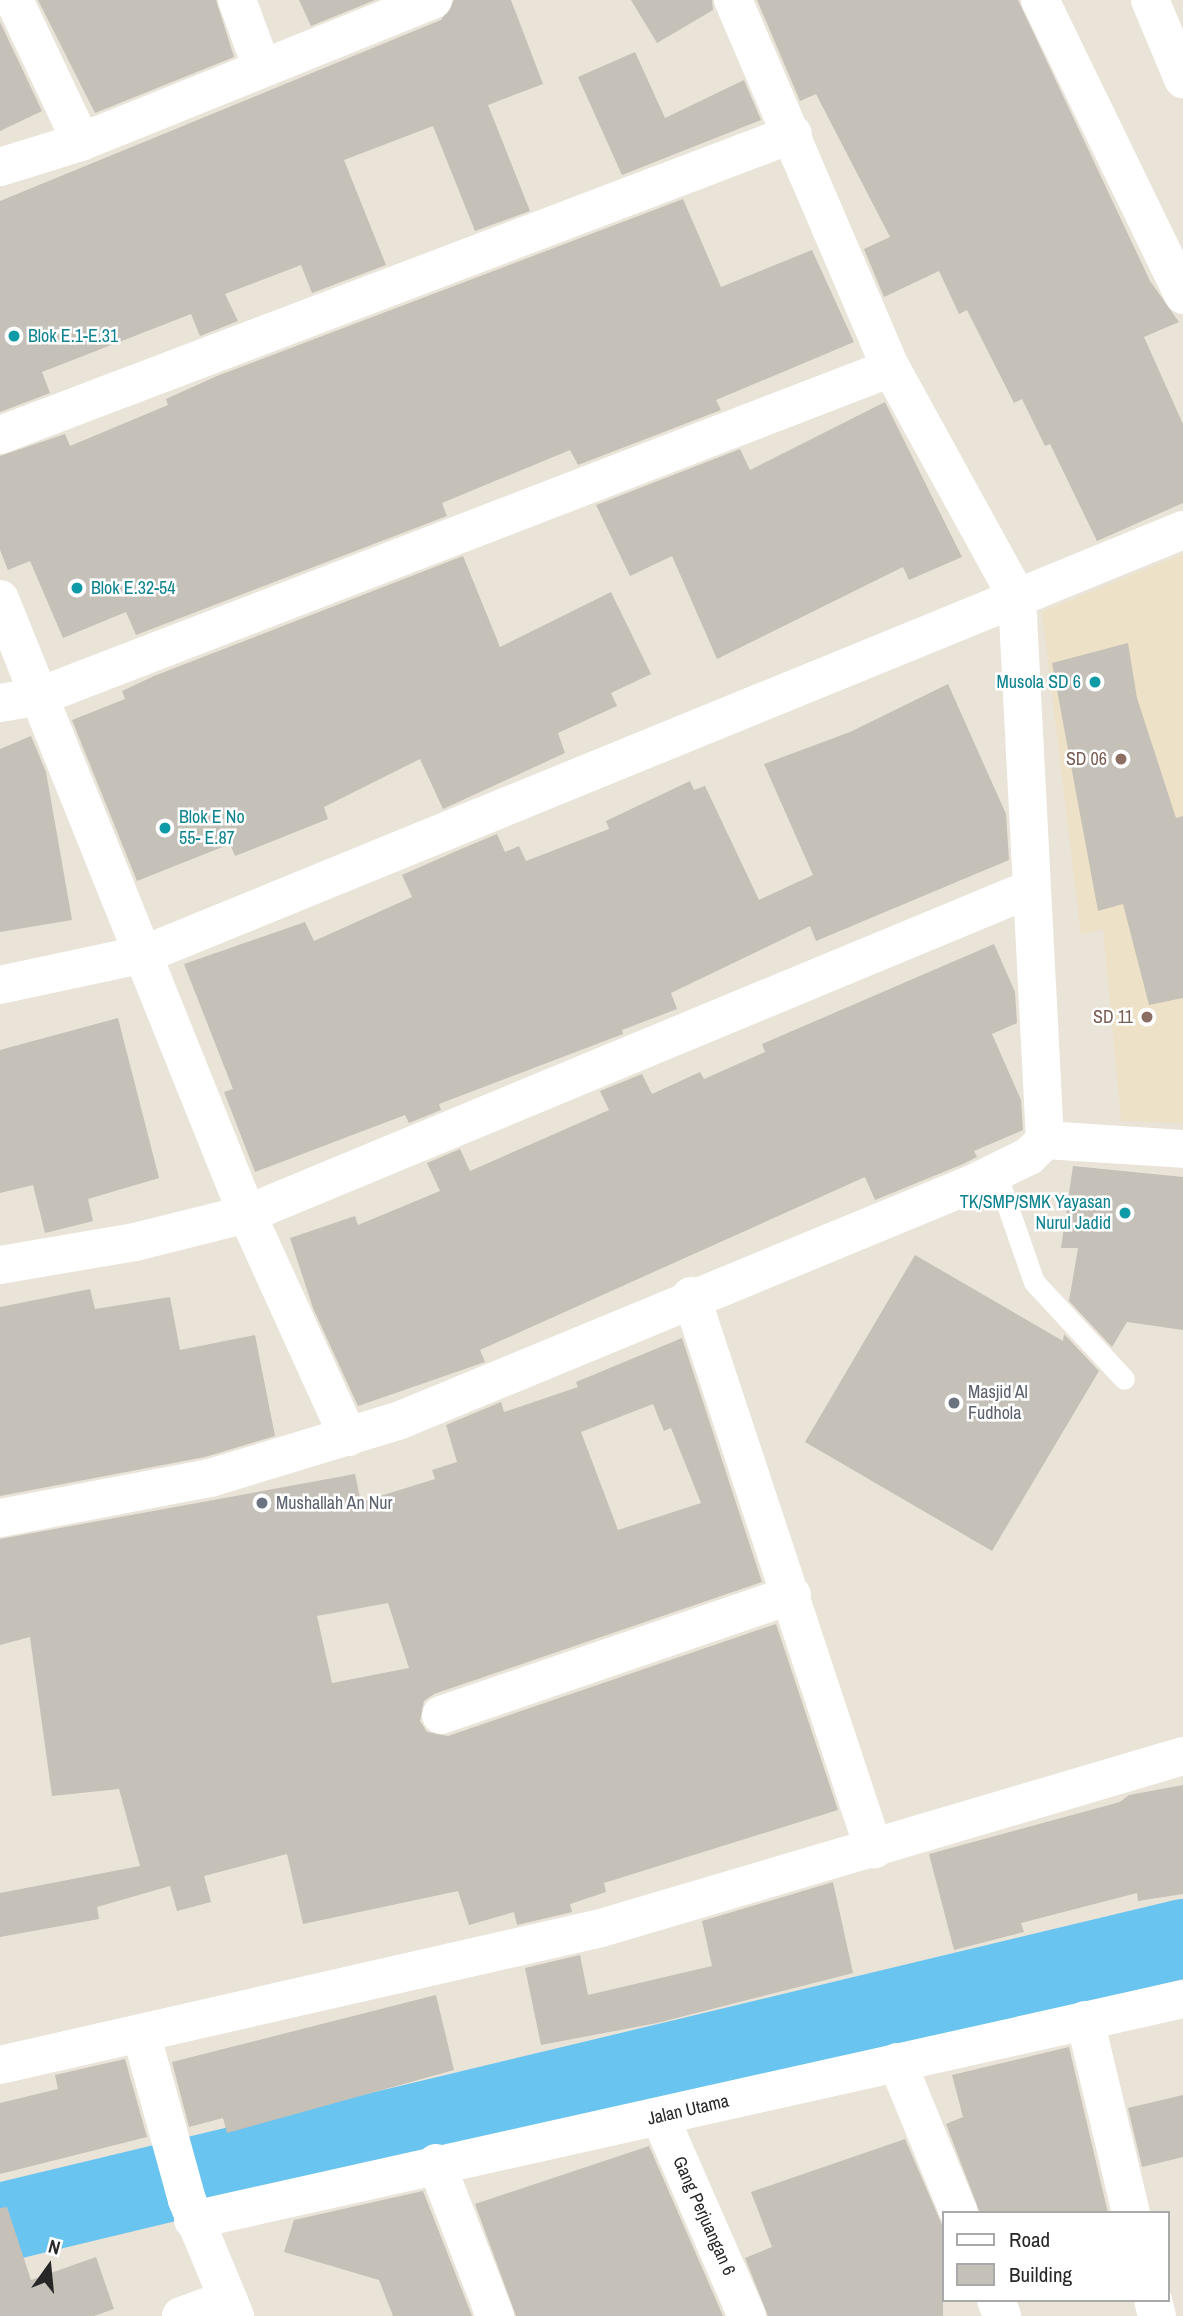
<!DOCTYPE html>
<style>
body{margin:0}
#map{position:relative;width:1183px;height:2316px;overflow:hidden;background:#eae3d8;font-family:"Archivo Narrow",sans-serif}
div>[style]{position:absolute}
.education>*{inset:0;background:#ede2c7}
.river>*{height:79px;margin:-39.5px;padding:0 39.5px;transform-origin:39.5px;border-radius:39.5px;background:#69c4ef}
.building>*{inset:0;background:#c5c0b8}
.service>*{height:21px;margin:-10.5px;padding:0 10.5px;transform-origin:10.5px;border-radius:10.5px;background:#fff}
.minor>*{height:38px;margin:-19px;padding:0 19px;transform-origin:19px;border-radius:19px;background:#fff}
.dots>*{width:19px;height:19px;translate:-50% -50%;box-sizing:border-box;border:4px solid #fff;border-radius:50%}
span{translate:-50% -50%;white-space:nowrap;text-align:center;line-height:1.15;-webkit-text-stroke:5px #fff;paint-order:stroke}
.culture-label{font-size:18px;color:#0d838f}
.left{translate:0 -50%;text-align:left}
.right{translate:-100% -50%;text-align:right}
.education-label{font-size:18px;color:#785e54}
.worship-label{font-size:18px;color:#5b616d}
.street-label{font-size:18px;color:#272727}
.legend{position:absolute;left:942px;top:2211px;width:228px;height:91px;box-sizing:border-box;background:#fff;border:2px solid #a9a9a9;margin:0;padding:9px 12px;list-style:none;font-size:21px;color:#272727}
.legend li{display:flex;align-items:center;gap:14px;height:35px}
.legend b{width:35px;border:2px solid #a9a9a9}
.north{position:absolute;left:14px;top:2232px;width:70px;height:70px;-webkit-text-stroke:5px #fff;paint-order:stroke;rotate:15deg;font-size:19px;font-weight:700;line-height:28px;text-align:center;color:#272727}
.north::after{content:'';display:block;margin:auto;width:24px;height:32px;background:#272727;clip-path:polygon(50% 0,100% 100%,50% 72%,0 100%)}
</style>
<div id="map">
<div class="education">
<div style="clip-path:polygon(1183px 554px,1183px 1123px,1121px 1121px,1103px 929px,1081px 935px,1042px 612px)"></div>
</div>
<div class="river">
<div style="left:0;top:2222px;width:1217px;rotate:-13.5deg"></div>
</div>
<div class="building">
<div style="clip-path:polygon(38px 0,216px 0,234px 57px,95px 113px)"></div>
<div style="clip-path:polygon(299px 0,375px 0,311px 26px)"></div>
<div style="clip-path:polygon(454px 0,511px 0,543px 84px,488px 105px,530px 211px,475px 231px,433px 126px,344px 160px,386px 265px,312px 293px,301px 265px,225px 294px,238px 321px,200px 336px,191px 314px,42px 372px,50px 393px,0 412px,0 201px,441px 20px)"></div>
<div style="clip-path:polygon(631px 0,712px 0,713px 10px,657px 43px)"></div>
<div style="clip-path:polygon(757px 0,1018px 0,1150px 281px,1179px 322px,1144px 337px,1183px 424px,1183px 503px,1097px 541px,1050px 444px,1045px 446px,1022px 399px,1014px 403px,967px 310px,959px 314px,939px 271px,884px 297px,864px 249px,890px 237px,816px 94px,800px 101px)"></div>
<div style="clip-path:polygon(0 22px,42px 111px,0 131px)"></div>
<div style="clip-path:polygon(635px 52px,665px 118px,744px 80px,761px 120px,622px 175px,578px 77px)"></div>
<div style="clip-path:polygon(683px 199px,721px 287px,812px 250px,854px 342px,716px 400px,721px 410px,578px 465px,570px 450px,442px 503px,447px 516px,136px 635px,126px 612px,63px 638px,30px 561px,8px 570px,0 550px,0 456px,65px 434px,70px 446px,168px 405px,166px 399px,217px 376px)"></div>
<div style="clip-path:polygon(885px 402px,962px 557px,909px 580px,903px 567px,717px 659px,672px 556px,630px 576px,596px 505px,740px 449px,750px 470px)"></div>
<div style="clip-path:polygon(463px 556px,500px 647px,611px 592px,651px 674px,611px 693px,617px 706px,558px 733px,565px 753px,443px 809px,420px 759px,324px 807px,328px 819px,235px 856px,230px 844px,137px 881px,72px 720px,125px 699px,122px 691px,154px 676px)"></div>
<div style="clip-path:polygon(1128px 643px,1137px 698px,1176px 818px,1183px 816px,1183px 998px,1149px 1005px,1123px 904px,1098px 911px,1052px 663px)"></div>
<div style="clip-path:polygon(948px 684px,1006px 814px,1009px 860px,816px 941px,810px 926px,671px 993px,677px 1009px,622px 1030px,623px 1034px,439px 1104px,441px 1110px,409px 1123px,405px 1115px,255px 1172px,224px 1092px,233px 1089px,184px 964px,305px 922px,314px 941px,412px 897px,402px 875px,461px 849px,497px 834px,505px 852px,519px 846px,526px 861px,609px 829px,606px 821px,690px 781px,694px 790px,705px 786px,759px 900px,813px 875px,764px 764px,850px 732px)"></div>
<div style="clip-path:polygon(31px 736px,46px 772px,72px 920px,0 932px,0 749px)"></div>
<div style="clip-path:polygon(994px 944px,1015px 992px,1017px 1023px,992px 1034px,1021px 1100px,1023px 1130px,974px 1151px,977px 1157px,963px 1164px,875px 1200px,865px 1177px,480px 1350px,485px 1362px,358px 1406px,313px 1308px,290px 1238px,355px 1216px,358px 1225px,440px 1191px,427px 1163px,460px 1149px,470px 1171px,609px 1110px,600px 1091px,642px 1074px,652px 1094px,700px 1072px,704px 1079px,765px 1052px,762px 1044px)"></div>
<div style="clip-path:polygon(118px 1018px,159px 1178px,88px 1199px,93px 1221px,45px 1233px,33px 1185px,0 1193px,0 1050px)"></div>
<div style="clip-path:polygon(1073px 1166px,1183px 1177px,1183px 1330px,1127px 1322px,1112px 1347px,1069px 1301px,1078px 1248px,1061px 1248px)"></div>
<div style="clip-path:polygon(915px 1255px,1063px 1341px,1064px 1334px,1099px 1371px,992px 1551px,805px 1442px)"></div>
<div style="clip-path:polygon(90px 1289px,95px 1309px,170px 1297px,180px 1350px,255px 1335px,275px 1436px,205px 1457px,0 1496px,0 1307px)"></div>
<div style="clip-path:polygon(evenodd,682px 1338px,762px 1582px,434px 1694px,424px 1701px,420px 1721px,427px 1732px,448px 1736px,776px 1624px,838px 1810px,604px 1883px,606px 1892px,570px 1904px,572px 1912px,517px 1925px,514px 1912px,469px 1925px,458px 1891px,303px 1924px,287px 1854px,204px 1876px,211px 1902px,177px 1911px,170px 1886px,97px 1907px,99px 1919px,0 1937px,0 1893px,140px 1866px,119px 1789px,52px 1796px,30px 1637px,0 1645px,0 1539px,355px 1474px,361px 1502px,435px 1479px,432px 1470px,457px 1462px,446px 1425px,501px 1402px,504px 1412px,578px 1387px,576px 1382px,682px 1338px,653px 1404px,664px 1431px,671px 1428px,701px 1503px,618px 1530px,581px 1432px,653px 1404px,682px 1338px,388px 1603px,409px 1668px,332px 1683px,317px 1616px,388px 1603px)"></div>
<div style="clip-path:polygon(1183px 1785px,1183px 1894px,1138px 1901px,1137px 1893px,1021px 1923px,1024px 1932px,954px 1950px,929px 1854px,1120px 1802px,1129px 1795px)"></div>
<div style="clip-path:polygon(833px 1882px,853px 1973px,657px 2023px,541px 2045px,525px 1968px,580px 1955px,588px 1995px,712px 1966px,702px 1921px)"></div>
<div style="clip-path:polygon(436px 1995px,454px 2070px,227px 2133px,223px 2118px,189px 2127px,172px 2062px)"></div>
<div style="clip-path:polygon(1069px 2047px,1108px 2213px,980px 2213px,946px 2124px,963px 2117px,952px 2075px)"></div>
<div style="clip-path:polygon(125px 2059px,147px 2137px,0 2174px,0 2103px,58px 2089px,55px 2075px)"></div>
<div style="clip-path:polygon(1183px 2095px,1183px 2157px,1142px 2167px,1128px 2108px)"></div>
<div style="clip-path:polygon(905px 2139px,943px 2227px,943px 2316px,768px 2316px,745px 2258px,772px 2247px,751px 2192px)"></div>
<div style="clip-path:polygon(649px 2146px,723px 2316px,516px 2316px,475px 2204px)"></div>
<div style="clip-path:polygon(423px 2191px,472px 2316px,393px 2316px,379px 2280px,284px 2252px,294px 2220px)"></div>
<div style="clip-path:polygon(7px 2207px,31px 2280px,96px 2257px,114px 2309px,94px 2316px,0 2316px,0 2208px)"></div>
</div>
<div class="service">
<div style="left:996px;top:1173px;width:115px;rotate:70.8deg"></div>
<div style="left:1034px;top:1282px;width:132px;rotate:47.1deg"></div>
</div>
<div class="minor">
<div style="left:14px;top:0;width:157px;rotate:64.7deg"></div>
<div style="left:237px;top:0;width:72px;rotate:69.8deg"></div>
<div style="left:733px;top:0;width:400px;rotate:66.8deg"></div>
<div style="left:891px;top:368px;width:261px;rotate:61.2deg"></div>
<div style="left:1017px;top:597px;width:544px;rotate:87.05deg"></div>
<div style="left:1040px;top:0;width:328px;rotate:64.1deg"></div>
<div style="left:1150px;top:0;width:86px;rotate:67.3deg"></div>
<div style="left:0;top:167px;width:85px;rotate:-17.2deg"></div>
<div style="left:81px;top:142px;width:380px;rotate:-22deg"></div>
<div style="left:0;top:435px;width:848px;rotate:-20.79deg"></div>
<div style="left:0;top:599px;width:663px;rotate:68.12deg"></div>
<div style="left:247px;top:1214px;width:245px;rotate:65.6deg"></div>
<div style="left:0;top:703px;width:41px;rotate:-9.9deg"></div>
<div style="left:40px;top:696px;width:912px;rotate:-21.08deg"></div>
<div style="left:0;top:985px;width:148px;rotate:-12.1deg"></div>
<div style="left:145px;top:954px;width:1121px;rotate:-22.22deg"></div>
<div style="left:0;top:1265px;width:137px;rotate:-9.7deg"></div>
<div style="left:135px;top:1242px;width:115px;rotate:-14deg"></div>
<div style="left:247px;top:1214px;width:848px;rotate:-22.54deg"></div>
<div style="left:691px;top:1296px;width:583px;rotate:71.72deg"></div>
<div style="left:0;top:1518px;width:214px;rotate:-10.8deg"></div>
<div style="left:210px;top:1478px;width:196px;rotate:-16.9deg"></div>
<div style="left:398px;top:1421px;width:621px;rotate:-22.44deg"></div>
<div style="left:972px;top:1184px;width:64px;rotate:-26.2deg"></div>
<div style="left:1029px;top:1156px;width:23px;rotate:-45deg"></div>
<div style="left:1045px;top:1140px;width:138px;rotate:3.7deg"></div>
<div style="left:441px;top:1715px;width:371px;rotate:-18.9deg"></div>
<div style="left:1085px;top:2020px;width:198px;rotate:76.6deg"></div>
<div style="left:141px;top:2033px;width:173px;rotate:74.6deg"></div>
<div style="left:187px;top:2200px;width:126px;rotate:67.5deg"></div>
<div style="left:897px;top:2062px;width:163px;rotate:67.7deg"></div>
<div style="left:0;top:2065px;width:616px;rotate:-12.84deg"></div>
<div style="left:601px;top:1928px;width:607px;rotate:-16.46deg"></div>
<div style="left:660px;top:2117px;width:217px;rotate:66.4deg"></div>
<div style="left:436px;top:2163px;width:164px;rotate:68.9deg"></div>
<div style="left:193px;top:2220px;width:1014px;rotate:-12.58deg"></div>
<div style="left:996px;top:2300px;width:17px;rotate:69deg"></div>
<div style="left:1153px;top:2300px;width:16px;rotate:76deg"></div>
<div style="left:181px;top:2316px;width:50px;rotate:-19.9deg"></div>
</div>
<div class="dots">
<div style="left:14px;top:336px;background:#0f9aa8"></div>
<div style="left:77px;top:588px;background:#0f9aa8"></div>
<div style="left:1095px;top:682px;background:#0f9aa8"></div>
<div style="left:1121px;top:759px;background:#8d6e63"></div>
<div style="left:165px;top:828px;background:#0f9aa8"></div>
<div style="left:1147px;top:1017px;background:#8d6e63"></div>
<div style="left:1125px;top:1213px;background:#0f9aa8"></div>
<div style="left:954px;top:1403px;background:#6b7280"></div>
<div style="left:262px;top:1503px;background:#6b7280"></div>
</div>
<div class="culture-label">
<span class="left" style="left:28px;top:336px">Blok E.1-E.31</span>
<span class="left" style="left:91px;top:588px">Blok E.32-54</span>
<span class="right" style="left:1081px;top:682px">Musola SD 6</span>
<span class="left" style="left:179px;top:828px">Blok E No<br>55- E.87</span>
<span class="right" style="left:1111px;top:1213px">TK/SMP/SMK Yayasan<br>Nurul Jadid</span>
</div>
<div class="education-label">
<span class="right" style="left:1107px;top:759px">SD 06</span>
<span class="right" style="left:1133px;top:1017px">SD 11</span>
</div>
<div class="worship-label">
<span class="left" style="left:968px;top:1403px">Masjid Al<br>Fudhola</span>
<span class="left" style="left:276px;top:1503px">Mushallah An Nur</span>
</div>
<div class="street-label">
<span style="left:688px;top:2110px;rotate:-13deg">Jalan Utama</span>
<span style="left:704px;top:2216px;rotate:66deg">Gang Perjuangan 6</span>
</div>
<ul class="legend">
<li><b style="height:9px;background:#fff"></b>Road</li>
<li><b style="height:19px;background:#c5c0b8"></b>Building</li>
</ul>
<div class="north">N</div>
</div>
